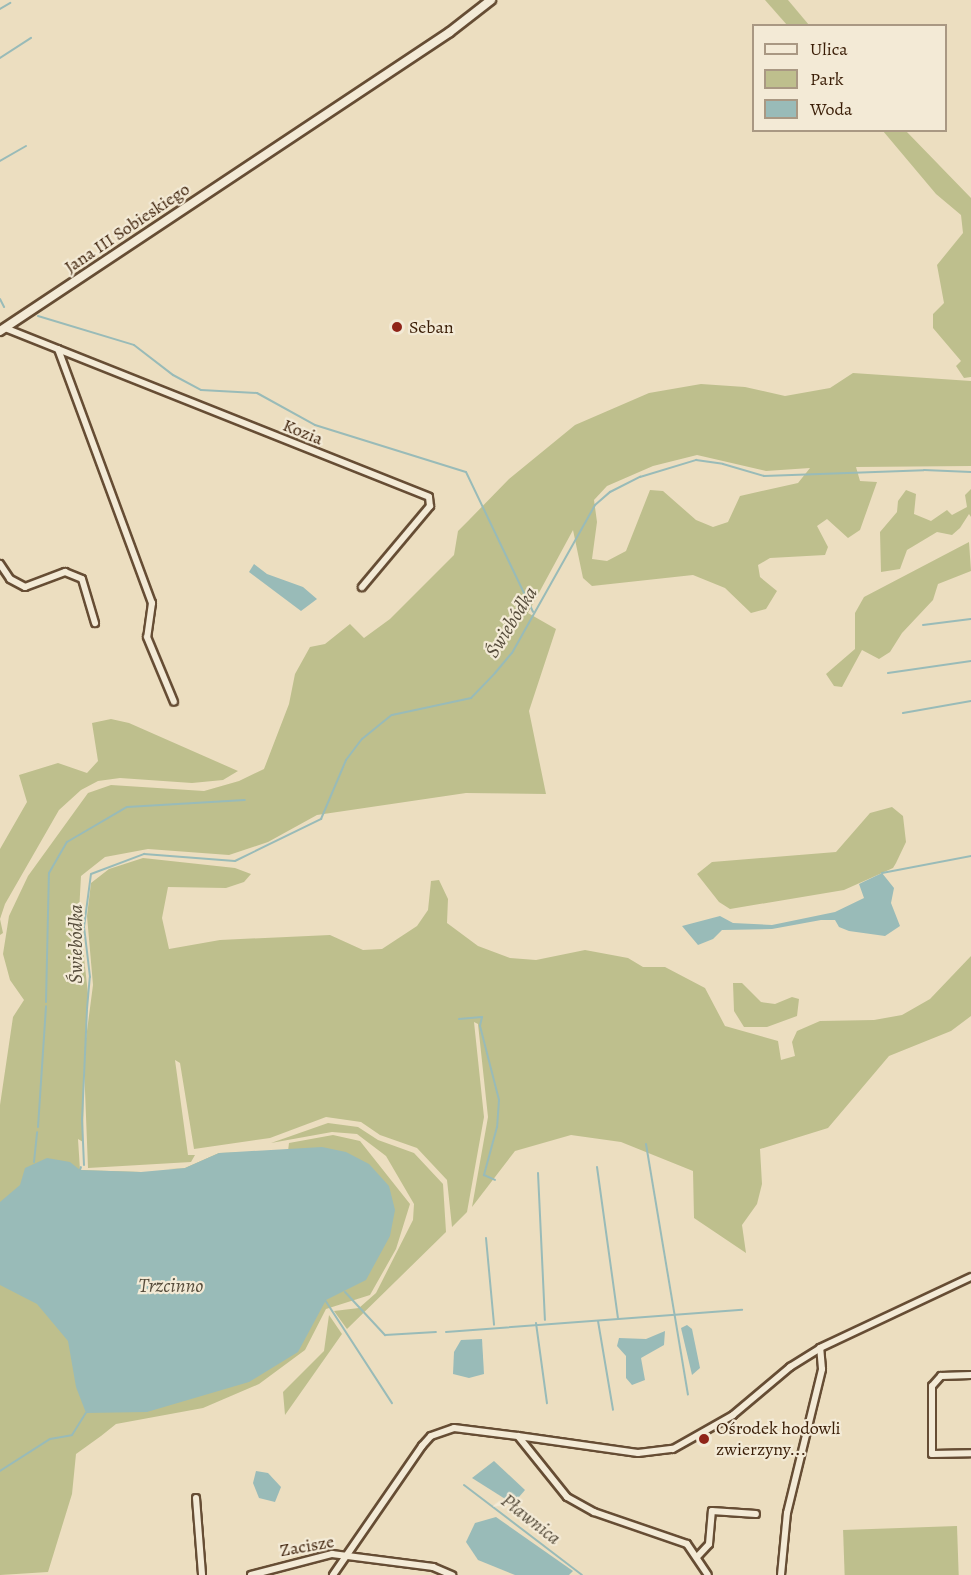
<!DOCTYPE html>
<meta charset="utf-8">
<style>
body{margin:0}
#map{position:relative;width:971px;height:1575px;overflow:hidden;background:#ecdec0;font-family:Alegreya,serif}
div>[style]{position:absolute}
.green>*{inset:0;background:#bebf8d;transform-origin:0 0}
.water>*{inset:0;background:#99bbb8}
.stream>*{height:2px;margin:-1px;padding:0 1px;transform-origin:1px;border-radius:1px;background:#99bbb8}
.roads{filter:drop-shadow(2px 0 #664d34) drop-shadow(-2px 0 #664d34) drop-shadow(0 2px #664d34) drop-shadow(0 -2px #664d34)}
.minor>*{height:6px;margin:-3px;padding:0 3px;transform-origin:3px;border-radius:3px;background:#f3ead6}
.tertiary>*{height:8px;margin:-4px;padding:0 4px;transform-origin:4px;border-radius:4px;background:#f3ead6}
.dots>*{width:16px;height:16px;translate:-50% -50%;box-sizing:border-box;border:3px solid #f3ead6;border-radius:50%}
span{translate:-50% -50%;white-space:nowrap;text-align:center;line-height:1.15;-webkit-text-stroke:4.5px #f3ead6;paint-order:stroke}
.street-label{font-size:18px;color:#3a1d06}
.poi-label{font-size:18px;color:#3a1d06}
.left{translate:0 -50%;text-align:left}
.water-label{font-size:20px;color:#564c3b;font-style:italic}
.legend{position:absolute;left:752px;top:24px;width:195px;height:108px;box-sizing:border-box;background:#f3ead6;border:2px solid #a99883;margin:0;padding:8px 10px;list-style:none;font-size:18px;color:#3a1d06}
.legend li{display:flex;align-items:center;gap:12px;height:30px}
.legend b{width:30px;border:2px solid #a99883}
</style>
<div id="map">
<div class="green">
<div style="clip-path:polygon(765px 0,788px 0,809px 25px,787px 25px)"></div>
<div style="clip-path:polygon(883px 131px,906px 131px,971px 198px,971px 377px,964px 378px,956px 366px,961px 361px,933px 328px,933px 314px,944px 303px,937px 265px,963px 233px,961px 215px,936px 194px)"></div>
<div style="clip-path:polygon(evenodd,853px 373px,971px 381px,971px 466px,856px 467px,860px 481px,877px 482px,860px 530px,848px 538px,827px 519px,817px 526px,828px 547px,825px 555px,770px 558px,758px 565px,760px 577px,777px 591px,766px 609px,751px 613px,725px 588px,693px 575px,592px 586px,583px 578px,573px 530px,528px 613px,556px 629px,529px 711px,546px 794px,466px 793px,317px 815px,268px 842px,229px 855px,148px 849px,105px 857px,81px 876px,79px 912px,88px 994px,85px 1046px,93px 985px,87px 916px,91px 883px,109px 869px,143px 858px,235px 868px,251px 874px,244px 882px,226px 888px,168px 887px,162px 918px,169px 949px,220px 940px,330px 935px,363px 950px,382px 949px,417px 926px,428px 910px,431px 881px,439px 880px,448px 899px,447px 923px,478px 946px,510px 958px,536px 960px,585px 950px,628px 958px,643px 967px,665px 967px,705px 988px,725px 1026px,778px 1041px,781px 1060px,795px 1056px,792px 1042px,797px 1031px,820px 1021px,874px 1020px,902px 1015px,930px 999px,971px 956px,971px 1016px,951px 1031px,889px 1056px,828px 1128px,760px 1149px,762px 1184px,757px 1204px,742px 1225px,746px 1253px,694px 1218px,693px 1171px,621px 1142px,571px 1135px,515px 1151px,472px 1207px,488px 1117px,478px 1024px,474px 1022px,484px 1117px,467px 1212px,452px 1227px,447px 1180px,417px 1148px,380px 1135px,361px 1122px,326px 1117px,270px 1138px,194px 1149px,180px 1063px,175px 1060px,188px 1155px,195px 1155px,191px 1162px,88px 1168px,84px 1065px,83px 1142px,78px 1139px,80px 1170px,141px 1172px,0 1222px,0 1105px,13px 1017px,24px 1000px,10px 980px,3px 954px,9px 916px,28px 876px,88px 793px,111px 785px,204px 791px,239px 781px,264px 769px,289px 704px,295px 674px,310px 647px,325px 644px,350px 624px,364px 638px,390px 619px,454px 555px,458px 531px,470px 519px,509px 479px,575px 425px,649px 393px,701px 384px,745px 387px,785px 396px,830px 388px,853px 373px,697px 455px,766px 471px,810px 468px,798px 483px,740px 496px,728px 522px,713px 527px,696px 520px,663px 491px,650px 490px,626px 551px,607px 561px,592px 559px,597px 522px,594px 500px,607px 486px,653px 466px,697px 455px)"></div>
<div style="clip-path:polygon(971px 489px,971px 517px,969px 514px,960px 528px,952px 535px,937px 532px,907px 550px,900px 569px,881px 572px,880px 532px,897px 512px,898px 501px,906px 490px,916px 494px,914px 514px,931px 521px,947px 510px,952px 515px,967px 507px,965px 495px)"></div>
<div style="clip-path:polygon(969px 542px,971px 571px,938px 584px,933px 600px,902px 633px,890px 652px,879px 659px,862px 650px,842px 687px,834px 686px,826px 674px,855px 649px,855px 613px,864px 597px)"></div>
<div style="clip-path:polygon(111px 719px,129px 723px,238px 771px,223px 780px,192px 783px,120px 778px,98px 781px,81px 790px,59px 810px,5px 904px,0 919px,3px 933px,0 935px,0 849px,27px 802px,19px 775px,58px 763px,87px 773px,98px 761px,92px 723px)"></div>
<div style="clip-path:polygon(892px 807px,903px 816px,906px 842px,896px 863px,893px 868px,844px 890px,730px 909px,719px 902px,697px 874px,712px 862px,836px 852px,870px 813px)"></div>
<div style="clip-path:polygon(733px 983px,742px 983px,761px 1002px,775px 1004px,792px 997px,799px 999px,797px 1016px,767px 1027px,744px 1027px,734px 1011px)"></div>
<div style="clip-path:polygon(328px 1123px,358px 1127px,378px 1140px,414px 1153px,443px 1184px,446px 1232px,347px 1329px,334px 1311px,359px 1308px,376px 1293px,413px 1220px,414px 1204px,386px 1156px,357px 1134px,332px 1132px,271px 1143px)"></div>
<div style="clip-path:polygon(333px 1135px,360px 1141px,410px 1204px,396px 1249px,370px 1295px,326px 1309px,305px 1350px,259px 1384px,203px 1408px,116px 1424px,101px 1436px,76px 1454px,72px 1494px,48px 1572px,0 1575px,0 1270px,237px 1167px,168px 1169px,185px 1168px,219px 1153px,288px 1151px,289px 1143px)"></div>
<div style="clip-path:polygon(329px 1315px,342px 1334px,285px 1415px,283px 1392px,324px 1351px)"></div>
<div style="left:957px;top:1526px;width:49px;height:114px;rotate:88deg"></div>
</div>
<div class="water">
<div style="clip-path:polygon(254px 564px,267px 574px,303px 587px,317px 599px,301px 611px,249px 572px)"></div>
<div style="clip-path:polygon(882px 873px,894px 888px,891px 903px,900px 926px,885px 936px,849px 931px,839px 927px,835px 920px,821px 920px,772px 929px,722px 930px,713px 939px,698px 945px,682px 926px,720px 916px,733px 923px,772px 925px,835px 912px,864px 898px,859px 884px)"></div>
<div style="clip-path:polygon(322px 1147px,346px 1152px,369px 1164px,389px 1186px,395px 1210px,390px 1236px,366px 1280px,326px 1300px,298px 1352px,249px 1382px,147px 1412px,86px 1413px,76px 1387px,68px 1341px,37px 1304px,0 1285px,0 1202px,20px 1185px,25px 1168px,47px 1158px,70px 1162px,80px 1170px,141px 1172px,185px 1168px,219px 1153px)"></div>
<div style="clip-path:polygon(687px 1325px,692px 1329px,700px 1368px,692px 1375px,681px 1328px)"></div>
<div style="clip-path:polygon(665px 1331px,664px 1345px,641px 1358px,645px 1380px,632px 1385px,626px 1378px,626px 1356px,617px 1346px,619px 1338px,646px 1339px)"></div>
<div style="clip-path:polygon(482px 1339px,484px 1374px,469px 1378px,453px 1374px,454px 1352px,461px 1340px)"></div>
<div style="clip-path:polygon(494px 1461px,525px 1490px,513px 1504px,472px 1478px)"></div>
<div style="clip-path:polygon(256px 1471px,268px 1473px,281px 1487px,275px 1502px,259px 1498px,253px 1483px)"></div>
<div style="clip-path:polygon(496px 1517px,573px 1571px,569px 1575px,515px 1575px,478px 1560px,466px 1542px,475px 1523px)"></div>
</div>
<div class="stream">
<div style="left:0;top:9px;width:12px;rotate:-31deg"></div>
<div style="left:0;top:58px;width:37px;rotate:-33deg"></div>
<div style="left:0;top:161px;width:30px;rotate:-30deg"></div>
<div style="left:0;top:299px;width:9px;rotate:63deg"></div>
<div style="left:38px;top:316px;width:100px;rotate:16.8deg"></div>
<div style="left:134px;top:345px;width:49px;rotate:37.6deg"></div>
<div style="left:173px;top:375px;width:32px;rotate:28deg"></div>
<div style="left:201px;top:390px;width:56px;rotate:3.1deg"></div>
<div style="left:257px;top:393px;width:66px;rotate:28.9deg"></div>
<div style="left:315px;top:425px;width:158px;rotate:17.3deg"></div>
<div style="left:466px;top:472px;width:155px;rotate:64.4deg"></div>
<div style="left:923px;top:625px;width:48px;rotate:-7.1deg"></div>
<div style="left:888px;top:673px;width:84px;rotate:-8.2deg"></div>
<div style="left:903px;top:713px;width:69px;rotate:-10deg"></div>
<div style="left:882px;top:873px;width:91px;rotate:-10.8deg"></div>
<div style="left:46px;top:1002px;width:129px;rotate:-88.7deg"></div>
<div style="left:49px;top:873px;width:36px;rotate:-60deg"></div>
<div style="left:67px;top:842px;width:69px;rotate:-30.3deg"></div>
<div style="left:127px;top:807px;width:118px;rotate:-3.4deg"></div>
<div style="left:87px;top:1009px;width:32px;rotate:-85deg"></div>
<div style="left:90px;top:977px;width:50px;rotate:-96.8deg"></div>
<div style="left:84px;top:927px;width:53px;rotate:-82.5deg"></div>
<div style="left:91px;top:874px;width:57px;rotate:-20.7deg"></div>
<div style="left:144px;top:854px;width:91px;rotate:4.4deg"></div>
<div style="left:235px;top:861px;width:96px;rotate:-26deg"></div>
<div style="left:321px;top:819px;width:64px;rotate:-67deg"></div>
<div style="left:346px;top:760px;width:26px;rotate:-53deg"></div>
<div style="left:362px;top:739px;width:38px;rotate:-39deg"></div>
<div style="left:392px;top:715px;width:81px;rotate:-12.1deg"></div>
<div style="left:471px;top:698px;width:35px;rotate:-46deg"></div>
<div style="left:495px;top:673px;width:26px;rotate:-50deg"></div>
<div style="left:512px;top:653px;width:170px;rotate:-60.7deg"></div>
<div style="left:595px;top:505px;width:20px;rotate:-41deg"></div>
<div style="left:610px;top:492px;width:34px;rotate:-27deg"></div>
<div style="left:640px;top:477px;width:59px;rotate:-16.9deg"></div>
<div style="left:696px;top:460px;width:27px;rotate:8deg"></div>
<div style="left:723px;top:464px;width:43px;rotate:16.3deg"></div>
<div style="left:764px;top:476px;width:160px;rotate:-2.1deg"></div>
<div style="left:924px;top:470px;width:47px;rotate:2.4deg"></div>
<div style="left:459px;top:1019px;width:23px;rotate:-5deg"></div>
<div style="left:482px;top:1017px;width:9px;rotate:103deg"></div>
<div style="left:480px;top:1026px;width:76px;rotate:75.6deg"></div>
<div style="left:499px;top:1100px;width:27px;rotate:94deg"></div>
<div style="left:497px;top:1127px;width:50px;rotate:105.2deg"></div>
<div style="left:484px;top:1175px;width:12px;rotate:24deg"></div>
<div style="left:38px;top:1127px;width:121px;rotate:-86.2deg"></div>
<div style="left:646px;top:1144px;width:254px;rotate:80.5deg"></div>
<div style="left:34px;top:1162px;width:30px;rotate:-84deg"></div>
<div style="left:84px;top:1165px;width:45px;rotate:-92.5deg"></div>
<div style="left:82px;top:1120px;width:110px;rotate:-87.4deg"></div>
<div style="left:597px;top:1167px;width:152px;rotate:82.1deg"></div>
<div style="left:80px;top:1170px;width:3px;rotate:-72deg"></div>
<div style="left:538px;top:1173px;width:147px;rotate:87.3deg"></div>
<div style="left:486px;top:1238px;width:87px;rotate:84.7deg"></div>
<div style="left:345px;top:1292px;width:59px;rotate:47.1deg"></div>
<div style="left:385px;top:1335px;width:51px;rotate:-3.4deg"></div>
<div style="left:325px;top:1300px;width:123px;rotate:57deg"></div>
<div style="left:598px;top:1321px;width:90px;rotate:80.4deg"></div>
<div style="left:536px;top:1323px;width:81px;rotate:82.2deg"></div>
<div style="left:446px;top:1332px;width:297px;rotate:-4.3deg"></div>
<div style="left:0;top:1471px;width:59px;rotate:-32.6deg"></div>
<div style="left:50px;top:1439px;width:22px;rotate:-10deg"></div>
<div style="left:72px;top:1435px;width:26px;rotate:-58deg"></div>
<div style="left:464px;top:1485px;width:148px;rotate:37.3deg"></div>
</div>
<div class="roads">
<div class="minor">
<div style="left:5px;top:328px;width:456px;rotate:21.7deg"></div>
<div style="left:429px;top:497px;width:9px;rotate:84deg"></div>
<div style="left:430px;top:506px;width:106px;rotate:130deg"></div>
<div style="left:58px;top:349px;width:271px;rotate:69.7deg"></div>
<div style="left:152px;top:603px;width:34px;rotate:98deg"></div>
<div style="left:147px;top:637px;width:70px;rotate:67.4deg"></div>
<div style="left:0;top:564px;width:18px;rotate:56deg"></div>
<div style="left:10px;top:579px;width:17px;rotate:28deg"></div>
<div style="left:25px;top:587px;width:43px;rotate:-20.6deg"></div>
<div style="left:65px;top:572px;width:18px;rotate:22deg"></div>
<div style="left:82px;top:579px;width:46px;rotate:73.5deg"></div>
<div style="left:971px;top:1375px;width:30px;rotate:178deg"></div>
<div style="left:941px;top:1376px;width:13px;rotate:132deg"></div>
<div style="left:932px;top:1386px;width:68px;rotate:90deg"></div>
<div style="left:932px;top:1454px;width:39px;rotate:-1deg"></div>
<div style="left:518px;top:1436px;width:121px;rotate:8.1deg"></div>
<div style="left:638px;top:1453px;width:35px;rotate:-7deg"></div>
<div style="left:673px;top:1449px;width:69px;rotate:-29.5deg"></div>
<div style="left:733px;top:1415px;width:75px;rotate:-40.1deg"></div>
<div style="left:790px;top:1367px;width:36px;rotate:-32deg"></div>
<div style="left:820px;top:1348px;width:167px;rotate:-25.2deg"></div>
<div style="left:196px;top:1498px;width:77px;rotate:85.5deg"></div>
<div style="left:698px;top:1556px;width:16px;rotate:-47deg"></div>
<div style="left:709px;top:1544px;width:33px;rotate:-85deg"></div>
<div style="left:712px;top:1511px;width:44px;rotate:3.9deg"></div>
<div style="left:251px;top:1575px;width:84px;rotate:-14.5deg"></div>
<div style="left:332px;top:1554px;width:102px;rotate:7.3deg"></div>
<div style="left:433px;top:1567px;width:21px;rotate:23deg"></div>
<div style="left:333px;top:1575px;width:157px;rotate:-55.4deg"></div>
<div style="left:422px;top:1446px;width:13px;rotate:-48deg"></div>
<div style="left:431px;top:1436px;width:24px;rotate:-19deg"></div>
<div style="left:454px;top:1428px;width:64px;rotate:7.1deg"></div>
<div style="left:518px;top:1436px;width:78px;rotate:51.2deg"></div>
<div style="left:567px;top:1497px;width:31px;rotate:29deg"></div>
<div style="left:594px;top:1512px;width:98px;rotate:19deg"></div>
<div style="left:687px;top:1544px;width:37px;rotate:56deg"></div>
<div style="left:781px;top:1575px;width:62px;rotate:-84.5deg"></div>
<div style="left:787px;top:1513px;width:148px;rotate:-76.3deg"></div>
<div style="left:822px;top:1369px;width:21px;rotate:-95deg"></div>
</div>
<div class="tertiary">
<div style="left:0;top:331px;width:540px;rotate:-33.6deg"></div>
<div style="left:450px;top:32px;width:52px;rotate:-38deg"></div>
</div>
</div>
<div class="dots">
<div style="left:397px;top:327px;background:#8f2418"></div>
<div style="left:704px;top:1439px;background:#8f2418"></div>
</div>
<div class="street-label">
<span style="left:127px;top:228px;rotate:-34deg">Jana III Sobieskiego</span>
<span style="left:303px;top:432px;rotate:22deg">Kozia</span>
<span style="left:307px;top:1546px;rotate:-10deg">Zacisze</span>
</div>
<div class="poi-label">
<span class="left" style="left:409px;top:327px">Seban</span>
<span class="left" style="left:716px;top:1439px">Ośrodek hodowli<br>zwierzyny...</span>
</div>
<div class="water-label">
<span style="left:511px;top:622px;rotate:-58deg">Świebódka</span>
<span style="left:75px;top:944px;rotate:-90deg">Świebódka</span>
<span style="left:171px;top:1285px">Trzcinno</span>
<span style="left:531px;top:1519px;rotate:38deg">Pławnica</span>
</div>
<ul class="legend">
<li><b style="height:8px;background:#f3ead6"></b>Ulica</li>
<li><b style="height:16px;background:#bebf8d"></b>Park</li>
<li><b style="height:16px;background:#99bbb8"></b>Woda</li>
</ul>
</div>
